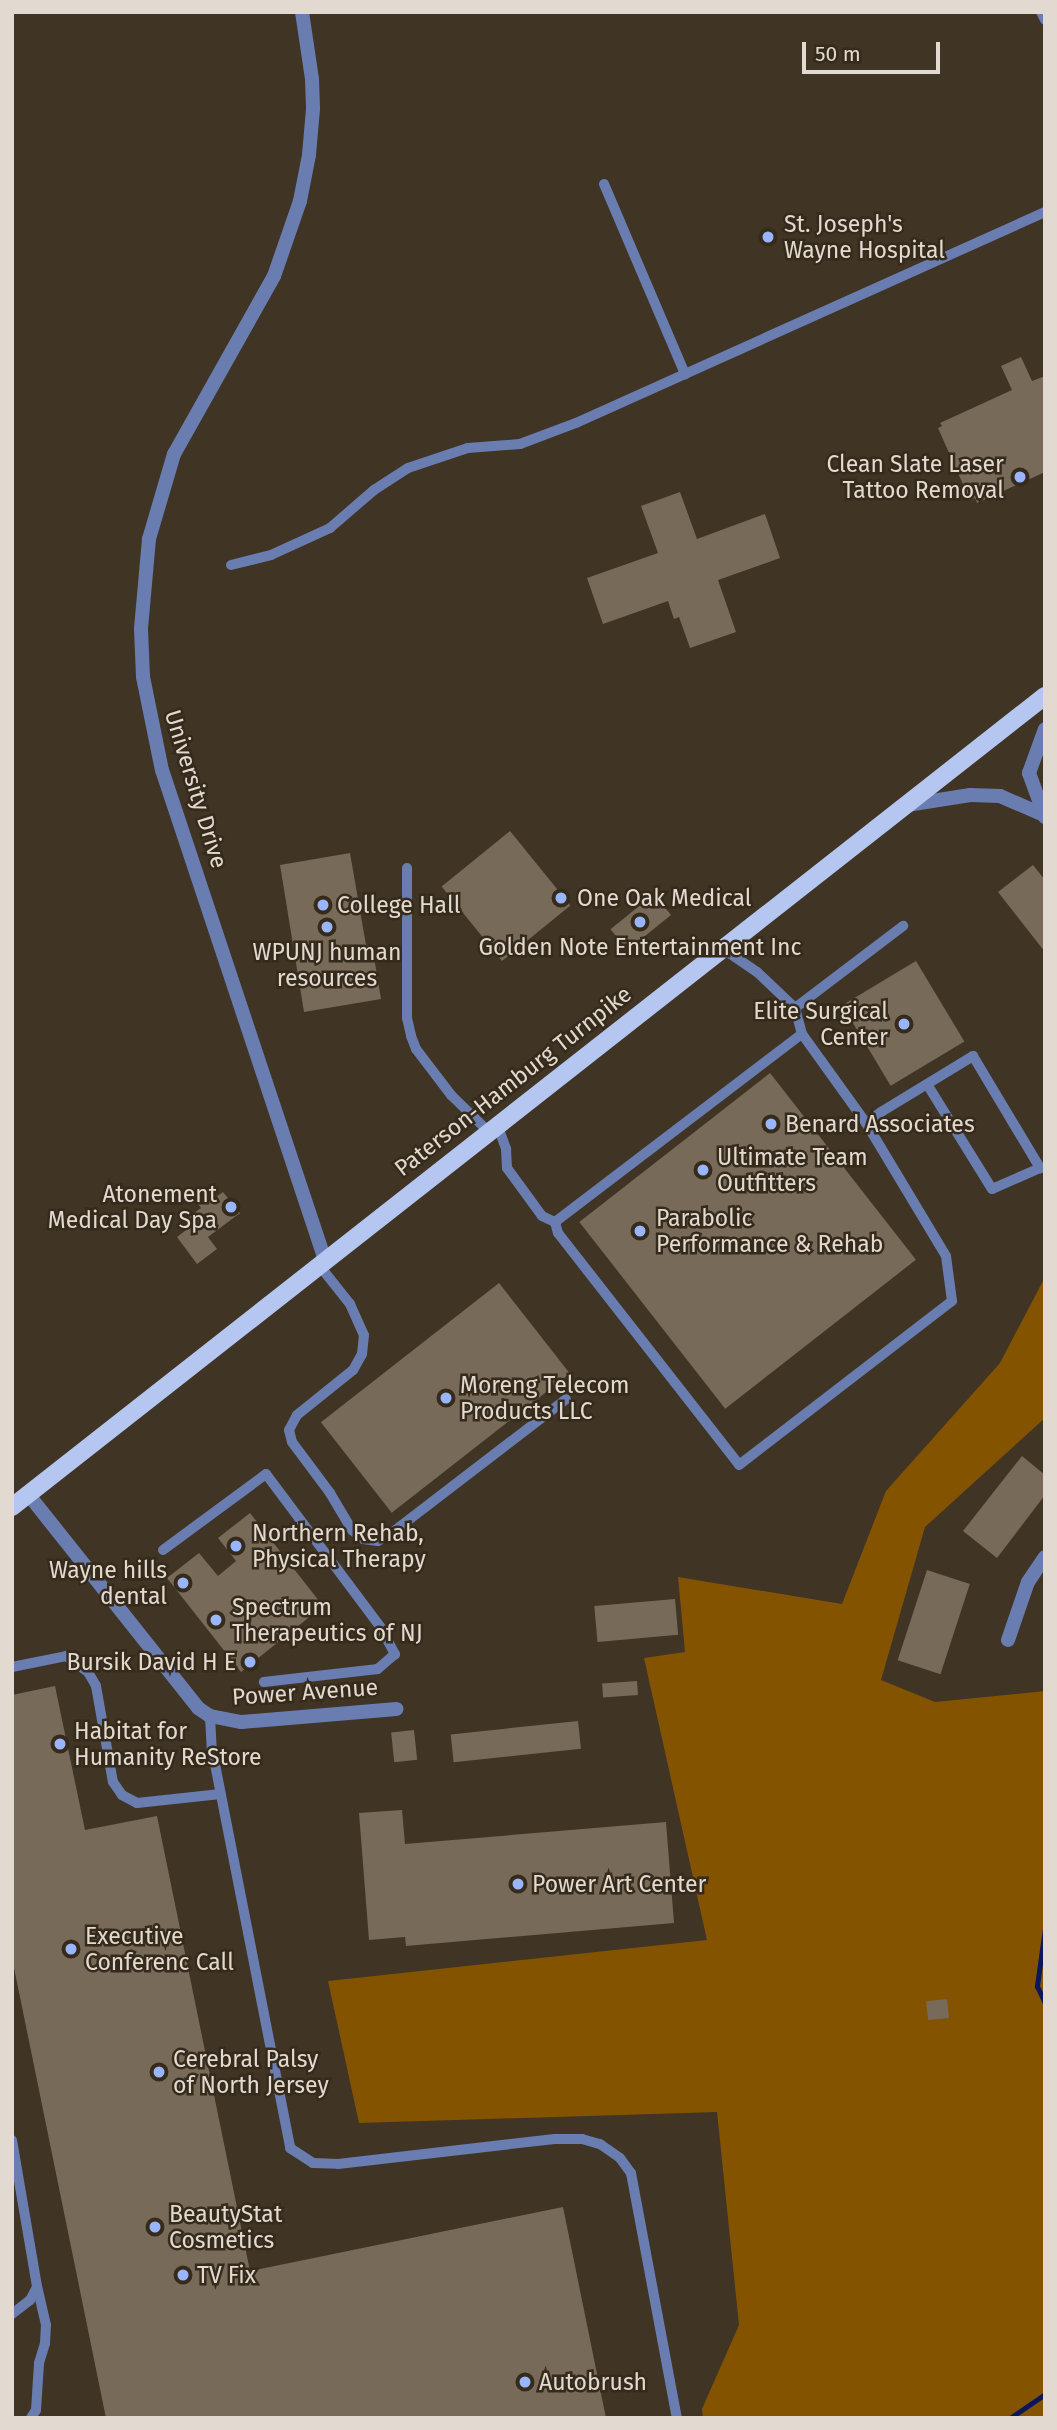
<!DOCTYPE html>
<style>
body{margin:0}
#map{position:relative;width:1057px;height:2430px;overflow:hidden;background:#403425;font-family:"Fira Sans",sans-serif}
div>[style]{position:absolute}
.green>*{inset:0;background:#835300}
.stream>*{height:5px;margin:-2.5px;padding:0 2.5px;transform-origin:2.5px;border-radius:2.5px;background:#0b175d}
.building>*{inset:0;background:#776a59;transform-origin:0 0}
.lane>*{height:10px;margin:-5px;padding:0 5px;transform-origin:5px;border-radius:5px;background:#697db1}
.street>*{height:14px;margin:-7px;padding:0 7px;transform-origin:7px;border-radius:7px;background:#697db1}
.primary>*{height:18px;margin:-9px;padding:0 9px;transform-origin:9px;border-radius:9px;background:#b5c6f0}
.dots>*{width:19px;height:19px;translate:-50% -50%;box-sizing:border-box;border:4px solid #362a1b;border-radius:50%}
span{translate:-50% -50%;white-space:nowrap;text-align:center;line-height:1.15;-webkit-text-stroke:5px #362a1b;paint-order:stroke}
.poi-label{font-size:23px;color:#e2dad1}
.left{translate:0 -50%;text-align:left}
.right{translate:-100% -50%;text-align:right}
.street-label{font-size:23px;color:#e2dad1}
.frame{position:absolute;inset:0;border:14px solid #e2dad1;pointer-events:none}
.scale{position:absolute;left:802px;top:42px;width:138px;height:32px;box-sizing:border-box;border:4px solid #e2dad1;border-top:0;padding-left:9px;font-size:21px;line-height:24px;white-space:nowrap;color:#e2dad1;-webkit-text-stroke:5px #362a1b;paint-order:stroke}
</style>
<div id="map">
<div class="green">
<div style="clip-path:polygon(1045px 1277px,1045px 1418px,925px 1527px,881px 1680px,935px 1702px,1045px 1691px,1045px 2418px,703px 2418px,702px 2409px,739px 2325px,717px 2112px,359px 2123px,328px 1981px,707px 1940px,644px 1658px,685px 1652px,678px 1577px,842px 1604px,886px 1491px,1000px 1363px)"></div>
</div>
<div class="stream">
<div style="left:1045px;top:1928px;width:59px;rotate:97.9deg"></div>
<div style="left:1037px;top:1986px;width:19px;rotate:65deg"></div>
<div style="left:1010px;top:2418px;width:42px;rotate:-34.4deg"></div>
</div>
<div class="building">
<div style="clip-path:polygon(1021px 357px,1032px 381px,1045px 376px,1045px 472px,977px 503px,975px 498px,970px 500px,938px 428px,942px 426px,940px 423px,1012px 390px,1001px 366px)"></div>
<div style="clip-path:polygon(680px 492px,697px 539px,765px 514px,780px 558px,718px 580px,736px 632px,690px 648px,679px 617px,674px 619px,668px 601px,603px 624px,587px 578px,658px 553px,641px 506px)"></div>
<div style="left:510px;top:831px;width:96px;height:88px;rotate:51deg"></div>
<div style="clip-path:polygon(350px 853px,366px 945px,372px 945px,381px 999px,304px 1012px,280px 865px)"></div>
<div style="clip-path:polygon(1033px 865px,1045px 880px,1045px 952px,998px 892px)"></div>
<div style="left:654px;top:894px;width:27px;height:56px;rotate:51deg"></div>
<div style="left:916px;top:961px;width:94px;height:86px;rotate:59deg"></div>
<div style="left:770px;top:1073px;width:237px;height:242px;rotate:52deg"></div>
<div style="clip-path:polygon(223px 1192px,240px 1213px,208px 1237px,217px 1249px,197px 1264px,177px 1237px,194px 1224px,189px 1217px,201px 1208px,196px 1201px,206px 1193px,212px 1200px)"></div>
<div style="left:499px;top:1283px;width:115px;height:226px;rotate:52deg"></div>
<div style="clip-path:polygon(1022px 1456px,1045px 1475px,1045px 1495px,997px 1558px,963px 1531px)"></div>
<div style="clip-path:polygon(250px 1513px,323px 1606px,241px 1672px,167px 1578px,199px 1553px,218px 1576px,236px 1561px,218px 1538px)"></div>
<div style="left:927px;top:1570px;width:45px;height:95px;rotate:18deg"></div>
<div style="left:675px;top:1599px;width:36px;height:81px;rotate:85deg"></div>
<div style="left:637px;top:1681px;width:14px;height:35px;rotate:86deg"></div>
<div style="clip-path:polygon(55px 1686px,85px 1830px,157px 1816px,250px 2271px,563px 2207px,606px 2418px,106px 2418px,12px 1958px,12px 1695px)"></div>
<div style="left:578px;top:1721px;width:28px;height:128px;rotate:84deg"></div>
<div style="left:414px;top:1730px;width:30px;height:23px;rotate:84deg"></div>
<div style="clip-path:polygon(402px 1810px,405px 1844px,666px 1822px,674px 1923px,406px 1946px,405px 1937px,369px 1940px,359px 1813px)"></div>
<div style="left:947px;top:1999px;width:19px;height:21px;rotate:84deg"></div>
</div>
<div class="lane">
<div style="left:1041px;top:12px;width:9px;rotate:63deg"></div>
<div style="left:604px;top:184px;width:207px;rotate:66.9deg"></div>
<div style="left:231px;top:565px;width:41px;rotate:-14deg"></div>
<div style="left:271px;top:555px;width:65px;rotate:-24.6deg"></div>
<div style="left:330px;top:528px;width:58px;rotate:-40.8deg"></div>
<div style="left:374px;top:490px;width:40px;rotate:-32.9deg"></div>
<div style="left:408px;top:468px;width:63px;rotate:-18.4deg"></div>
<div style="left:468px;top:448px;width:52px;rotate:-4.4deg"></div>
<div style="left:520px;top:444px;width:60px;rotate:-20.6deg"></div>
<div style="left:576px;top:423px;width:514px;rotate:-24.22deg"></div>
<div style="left:407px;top:868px;width:150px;rotate:90deg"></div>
<div style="left:407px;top:1018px;width:18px;rotate:77deg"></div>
<div style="left:411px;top:1036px;width:14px;rotate:69deg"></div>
<div style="left:416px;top:1049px;width:58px;rotate:52.7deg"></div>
<div style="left:451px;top:1095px;width:52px;rotate:44.2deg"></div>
<div style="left:795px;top:1008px;width:136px;rotate:-37.2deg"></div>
<div style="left:866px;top:1123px;width:19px;rotate:-36deg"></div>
<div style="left:881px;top:1112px;width:108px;rotate:-31.3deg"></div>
<div style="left:973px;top:1056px;width:131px;rotate:59.1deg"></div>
<div style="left:1040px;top:1168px;width:52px;rotate:156.4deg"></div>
<div style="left:992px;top:1189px;width:123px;rotate:-121.8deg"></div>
<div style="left:497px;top:1124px;width:27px;rotate:70deg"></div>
<div style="left:506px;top:1149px;width:19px;rotate:87deg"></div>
<div style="left:507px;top:1168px;width:59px;rotate:53.9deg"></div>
<div style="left:542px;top:1216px;width:14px;rotate:25deg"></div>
<div style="left:555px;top:1222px;width:310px;rotate:-37.3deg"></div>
<div style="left:802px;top:1034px;width:27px;rotate:-105deg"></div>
<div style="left:795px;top:1008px;width:52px;rotate:-136.5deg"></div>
<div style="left:757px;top:972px;width:42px;rotate:-145.6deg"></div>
<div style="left:555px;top:1222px;width:11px;rotate:75deg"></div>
<div style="left:558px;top:1233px;width:294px;rotate:52deg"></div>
<div style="left:739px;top:1465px;width:269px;rotate:-37.6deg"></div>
<div style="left:952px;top:1301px;width:45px;rotate:-97.6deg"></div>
<div style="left:946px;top:1256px;width:155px;rotate:-121deg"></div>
<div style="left:866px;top:1123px;width:110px;rotate:-125.7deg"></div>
<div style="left:319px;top:1265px;width:50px;rotate:51.5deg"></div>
<div style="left:350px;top:1304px;width:34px;rotate:66deg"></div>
<div style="left:364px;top:1335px;width:19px;rotate:96deg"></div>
<div style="left:362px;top:1354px;width:18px;rotate:119deg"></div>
<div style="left:353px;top:1370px;width:72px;rotate:141.2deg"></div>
<div style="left:297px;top:1415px;width:17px;rotate:118deg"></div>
<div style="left:289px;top:1430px;width:12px;rotate:76deg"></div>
<div style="left:292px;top:1442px;width:64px;rotate:53.3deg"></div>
<div style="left:330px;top:1493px;width:43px;rotate:59.3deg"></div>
<div style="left:352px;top:1530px;width:14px;rotate:39deg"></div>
<div style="left:363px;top:1539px;width:15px;rotate:8deg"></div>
<div style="left:378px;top:1541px;width:13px;rotate:-29deg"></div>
<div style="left:389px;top:1535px;width:223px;rotate:-37.5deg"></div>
<div style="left:163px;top:1550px;width:128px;rotate:-36.4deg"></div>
<div style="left:266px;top:1474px;width:192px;rotate:53.2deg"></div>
<div style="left:381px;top:1628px;width:30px;rotate:62deg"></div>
<div style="left:395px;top:1654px;width:23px;rotate:139deg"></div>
<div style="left:378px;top:1669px;width:115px;rotate:173.5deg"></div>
<div style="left:12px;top:1667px;width:55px;rotate:-11.5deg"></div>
<div style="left:66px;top:1656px;width:27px;rotate:36deg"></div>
<div style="left:88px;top:1672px;width:16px;rotate:60deg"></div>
<div style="left:96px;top:1686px;width:97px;rotate:80deg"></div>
<div style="left:113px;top:1782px;width:16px;rotate:55deg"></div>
<div style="left:122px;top:1795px;width:17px;rotate:28deg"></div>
<div style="left:137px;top:1803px;width:84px;rotate:-6.1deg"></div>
<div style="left:210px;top:1716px;width:33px;rotate:87deg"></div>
<div style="left:212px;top:1749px;width:407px;rotate:78.9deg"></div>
<div style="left:290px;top:2148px;width:27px;rotate:33deg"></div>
<div style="left:313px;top:2163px;width:25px;rotate:2deg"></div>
<div style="left:338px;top:2164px;width:218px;rotate:-6.6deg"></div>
<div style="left:555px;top:2139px;width:27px"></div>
<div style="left:582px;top:2139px;width:19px;rotate:16deg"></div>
<div style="left:600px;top:2144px;width:24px;rotate:35deg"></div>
<div style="left:620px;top:2158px;width:19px;rotate:54deg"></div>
<div style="left:631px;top:2173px;width:249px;rotate:79.4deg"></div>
<div style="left:12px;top:2140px;width:149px;rotate:80.3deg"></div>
<div style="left:37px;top:2287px;width:15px;rotate:118deg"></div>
<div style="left:30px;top:2300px;width:23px;rotate:142deg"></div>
<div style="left:31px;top:2418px;width:9px;rotate:-58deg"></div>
<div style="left:36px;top:2410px;width:47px;rotate:-86.3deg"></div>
<div style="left:39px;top:2363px;width:21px;rotate:-73deg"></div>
<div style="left:45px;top:2343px;width:18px;rotate:-87deg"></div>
<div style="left:46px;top:2325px;width:39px;rotate:-103deg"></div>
</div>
<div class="street">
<div style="left:302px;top:12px;width:68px;rotate:81.5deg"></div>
<div style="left:312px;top:79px;width:30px;rotate:88deg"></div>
<div style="left:313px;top:109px;width:46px;rotate:95deg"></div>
<div style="left:309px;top:155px;width:47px;rotate:101.1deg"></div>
<div style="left:300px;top:201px;width:79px;rotate:109.1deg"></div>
<div style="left:274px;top:276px;width:204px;rotate:119.3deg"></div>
<div style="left:174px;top:454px;width:89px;rotate:106.4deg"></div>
<div style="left:149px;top:539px;width:90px;rotate:95.1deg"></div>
<div style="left:141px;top:629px;width:48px;rotate:87.6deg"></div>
<div style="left:143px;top:677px;width:95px;rotate:78.5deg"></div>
<div style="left:162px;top:770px;width:516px;rotate:71.6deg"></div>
<div style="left:1045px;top:729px;width:47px;rotate:110deg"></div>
<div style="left:1029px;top:773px;width:47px;rotate:70deg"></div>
<div style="left:907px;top:805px;width:64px;rotate:-9deg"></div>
<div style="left:970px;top:795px;width:30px;rotate:2deg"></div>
<div style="left:1000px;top:796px;width:48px;rotate:23.4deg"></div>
<div style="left:28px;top:1494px;width:273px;rotate:51.5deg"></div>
<div style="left:198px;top:1708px;width:14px;rotate:34deg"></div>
<div style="left:210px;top:1716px;width:32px;rotate:11deg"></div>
<div style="left:241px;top:1722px;width:156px;rotate:-4.8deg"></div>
<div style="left:1008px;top:1640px;width:61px;rotate:-71deg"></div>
<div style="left:1028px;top:1582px;width:30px;rotate:-56deg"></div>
</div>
<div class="primary">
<div style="left:12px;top:1507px;width:1313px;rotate:-38.14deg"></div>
</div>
<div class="dots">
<div style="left:768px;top:237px;background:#99b5fd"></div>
<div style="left:1020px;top:477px;background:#99b5fd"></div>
<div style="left:561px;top:898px;background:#99b5fd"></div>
<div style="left:323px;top:905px;background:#99b5fd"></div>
<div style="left:640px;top:922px;background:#99b5fd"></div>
<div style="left:327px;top:927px;background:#99b5fd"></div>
<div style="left:904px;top:1024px;background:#99b5fd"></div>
<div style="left:771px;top:1124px;background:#99b5fd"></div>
<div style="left:703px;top:1170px;background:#99b5fd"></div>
<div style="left:231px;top:1207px;background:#99b5fd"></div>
<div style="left:640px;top:1231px;background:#99b5fd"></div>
<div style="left:446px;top:1398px;background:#99b5fd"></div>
<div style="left:236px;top:1546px;background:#99b5fd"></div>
<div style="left:183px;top:1583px;background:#99b5fd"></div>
<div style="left:216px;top:1620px;background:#99b5fd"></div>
<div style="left:250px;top:1662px;background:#99b5fd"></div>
<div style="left:60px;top:1744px;background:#99b5fd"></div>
<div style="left:518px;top:1884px;background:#99b5fd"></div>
<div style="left:71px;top:1949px;background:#99b5fd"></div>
<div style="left:159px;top:2072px;background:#99b5fd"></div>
<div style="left:155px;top:2227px;background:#99b5fd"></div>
<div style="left:183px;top:2275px;background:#99b5fd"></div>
<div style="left:525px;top:2382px;background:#99b5fd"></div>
</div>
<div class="poi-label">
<span class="left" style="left:784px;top:237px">St. Joseph's<br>Wayne Hospital</span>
<span class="right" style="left:1004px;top:477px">Clean Slate Laser<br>Tattoo Removal</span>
<span class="left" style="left:577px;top:898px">One Oak Medical</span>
<span class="left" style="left:337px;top:905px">College Hall</span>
<span style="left:640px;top:947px">Golden Note Entertainment Inc</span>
<span style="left:327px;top:965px">WPUNJ human<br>resources</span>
<span class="right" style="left:888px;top:1024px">Elite Surgical<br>Center</span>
<span class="left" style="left:785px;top:1124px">Benard Associates</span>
<span class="left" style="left:717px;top:1170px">Ultimate Team<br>Outfitters</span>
<span class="right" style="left:217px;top:1207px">Atonement<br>Medical Day Spa</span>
<span class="left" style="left:656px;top:1231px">Parabolic<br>Performance &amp; Rehab</span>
<span class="left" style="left:460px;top:1398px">Moreng Telecom<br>Products LLC</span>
<span class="left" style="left:252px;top:1546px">Northern Rehab,<br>Physical Therapy</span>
<span class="right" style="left:167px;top:1583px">Wayne hills<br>dental</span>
<span class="left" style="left:232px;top:1620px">Spectrum<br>Therapeutics of NJ</span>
<span class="right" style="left:236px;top:1662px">Bursik David H E</span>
<span class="left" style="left:74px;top:1744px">Habitat for<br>Humanity ReStore</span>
<span class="left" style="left:532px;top:1884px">Power Art Center</span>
<span class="left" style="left:85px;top:1949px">Executive<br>Conferenc Call</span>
<span class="left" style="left:173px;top:2072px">Cerebral Palsy<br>of North Jersey</span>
<span class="left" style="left:169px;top:2227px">BeautyStat<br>Cosmetics</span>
<span class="left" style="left:197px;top:2275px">TV Fix</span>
<span class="left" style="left:539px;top:2382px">Autobrush</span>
</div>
<div class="street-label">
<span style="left:196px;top:789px;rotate:73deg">University Drive</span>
<span style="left:513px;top:1081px;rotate:-38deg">Paterson-Hamburg Turnpike</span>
<span style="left:305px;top:1692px;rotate:-4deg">Power Avenue</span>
</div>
<div class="frame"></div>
<div class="scale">50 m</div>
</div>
